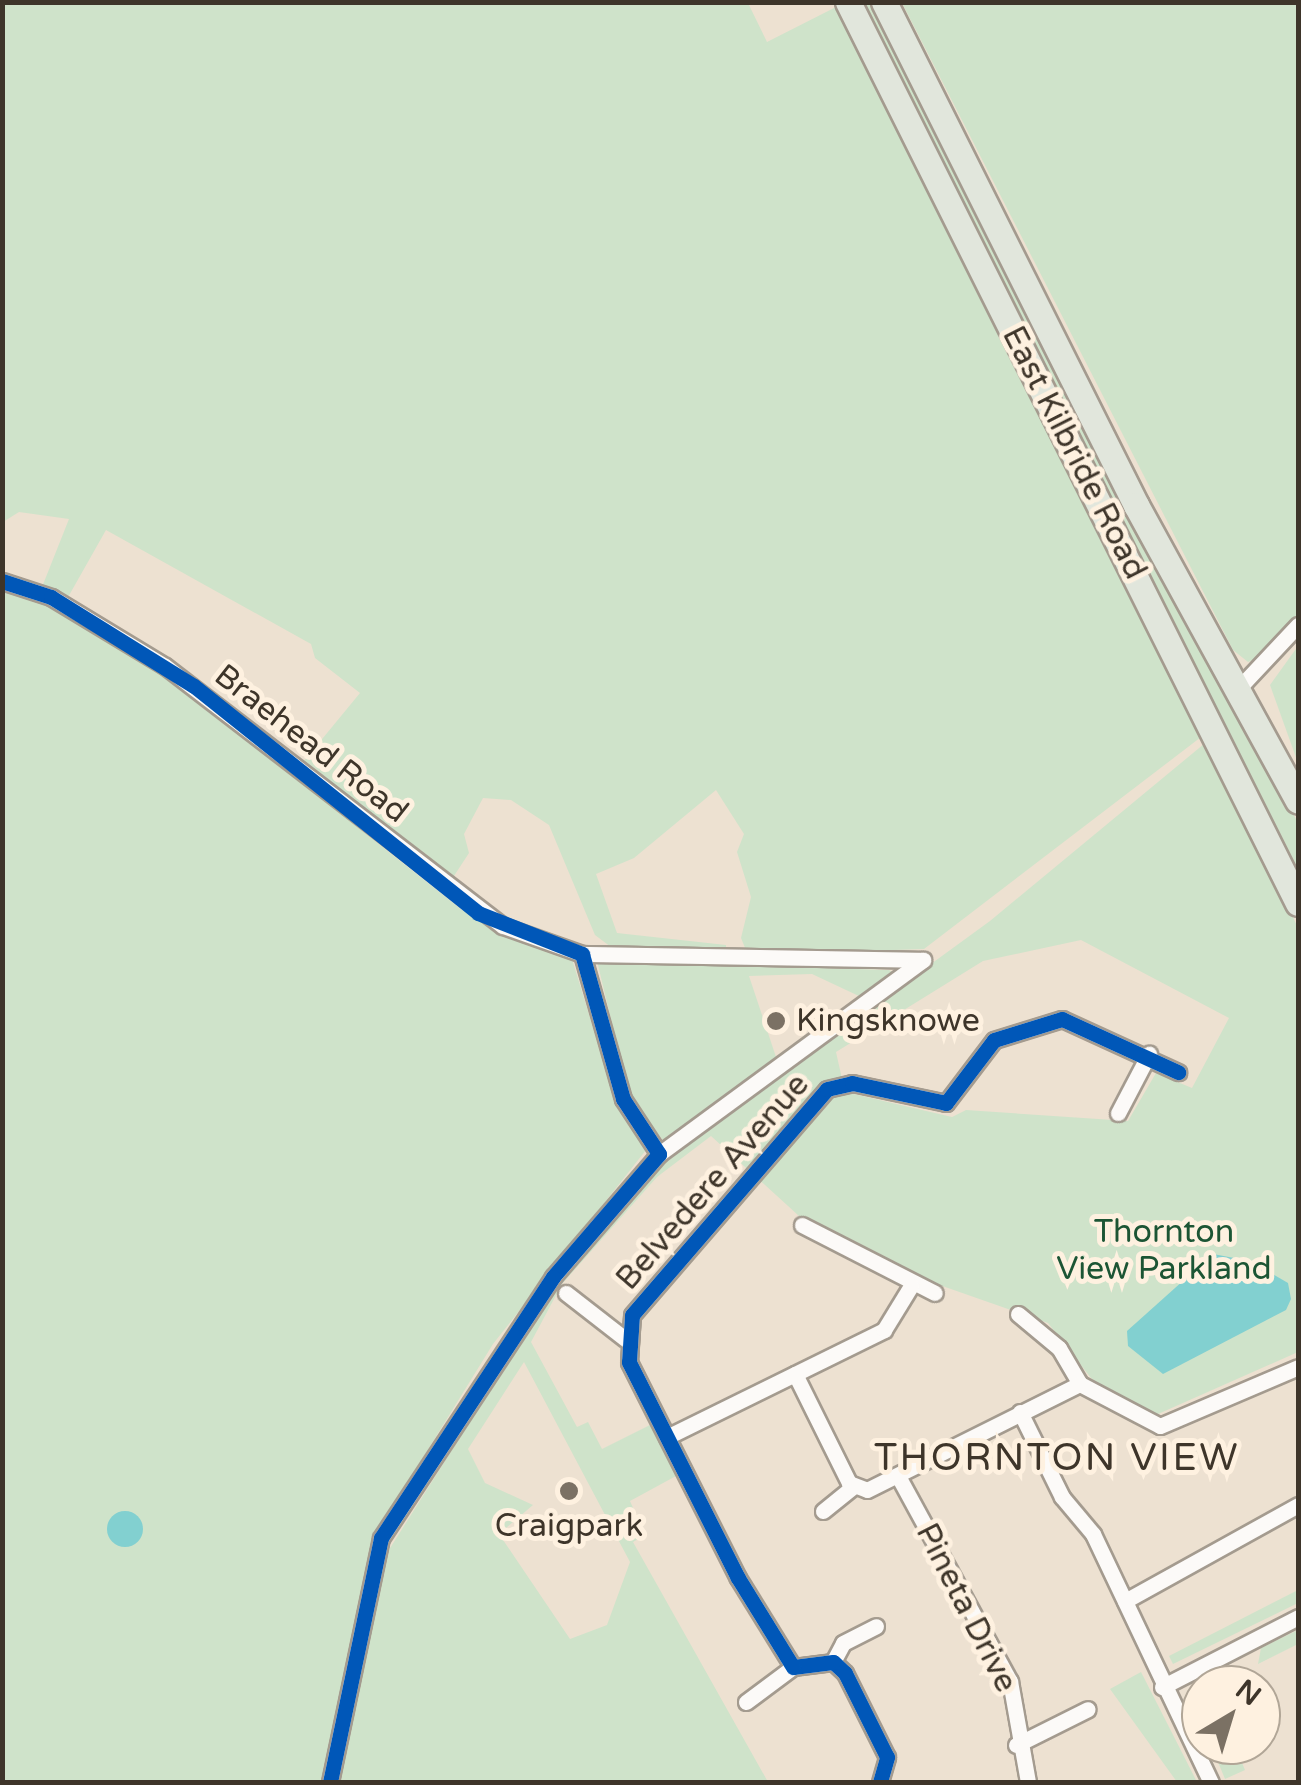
<!DOCTYPE html>
<style>
body{margin:0}
#map{position:relative;width:1301px;height:1785px;overflow:hidden;background:#ede1d1;font-family:"Varela Round",sans-serif}
div>[style]{position:absolute}
.green>*{inset:0;background:#cfe3ca}
.water>*{inset:0;background:#82d0d0}
.round{border-radius:50%}
.roads{filter:drop-shadow(2px 0 #a49b8f) drop-shadow(-2px 0 #a49b8f) drop-shadow(0 2px #a49b8f) drop-shadow(0 -2px #a49b8f)}
.minor>*{height:15px;margin:-7.5px;padding:0 7.5px;transform-origin:7.5px;border-radius:7.5px;background:#fcfaf8}
.primary>*{height:25px;margin:-12.5px;padding:0 12.5px;transform-origin:12.5px;border-radius:12.5px;background:#e1e6dc}
.cycleway>*{height:15px;margin:-7.5px;padding:0 7.5px;transform-origin:7.5px;border-radius:7.5px;background:#0057b8}
.dots>*{width:28px;height:28px;translate:-50% -50%;box-sizing:border-box;border:5px solid #fef1e0;border-radius:50%}
span{translate:-50% -50%;white-space:nowrap;text-align:center;line-height:1.15;-webkit-text-stroke:10px #fef1e0;paint-order:stroke}
.street-label{font-size:32px;color:#3e352a}
.poi-label{font-size:32px;color:#3e352a}
.left{translate:0 -50%;text-align:left}
.park-label{font-size:32px;color:#1c5534}
.quarter-label{font-size:38px;color:#3e352a;letter-spacing:2.5px}
.frame{position:absolute;inset:0;border:5px solid #3e352a;pointer-events:none}
.north{position:absolute;left:1181px;top:1665px;width:100px;height:100px;box-sizing:border-box;background:#fef1e0;border:2px solid #b1a697;border-radius:50%;rotate:38deg;font-size:28px;font-weight:700;line-height:40px;text-align:center;color:#3e352a}
.north::after{content:'';display:block;margin:auto;width:35px;height:45px;background:#7b7164;clip-path:polygon(50% 0,100% 100%,50% 72%,0 100%)}
</style>
<div id="map">
<div class="green">
<div style="clip-path:polygon(2px 3px,748px 3px,767px 42px,836px 7px,1205px 734px,924px 949px,748px 955px,741px 938px,751px 897px,737px 852px,744px 834px,716px 790px,634px 858px,596px 874px,617px 933px,726px 945px,726px 952px,611px 947px,595px 935px,549px 825px,511px 800px,483px 798px,464px 834px,469px 853px,452px 879px,498px 911px,471px 902px,304px 761px,360px 693px,315px 658px,311px 644px,106px 530px,67px 599px,42px 587px,69px 519px,19px 512px,3px 522px)"></div>
<div style="clip-path:polygon(863px 3px,873px 3px,1298px 823px,1298px 869px)"></div>
<div style="clip-path:polygon(902px 3px,1298px 3px,1298px 614px,1268px 654px,1248px 662px,1233px 650px)"></div>
<div style="clip-path:polygon(2px 587px,51px 602px,134px 650px,462px 910px,572px 959px,614px 1096px,646px 1150px,493px 1344px,371px 1542px,322px 1782px,3px 1782px)"></div>
<div style="clip-path:polygon(1298px 646px,1298px 763px,1270px 685px)"></div>
<div style="clip-path:polygon(evenodd,1210px 739px,1298px 928px,1298px 1352px,1149px 1418px,1091px 1378px,1048px 1323px,891px 1268px,799px 1216px,711px 1136px,657px 1177px,562px 1284px,531px 1342px,577px 1427px,588px 1422px,602px 1449px,650px 1425px,676px 1476px,630px 1501px,645px 1535px,633px 1542px,768px 1782px,336px 1782px,380px 1564px,563px 1274px,655px 1165px,990px 921px,1210px 739px,1081px 940px,1229px 1018px,1192px 1088px,1156px 1073px,1128px 1121px,966px 1110px,952px 1117px,845px 1092px,836px 1052px,983px 961px,1081px 940px,1210px 739px,524px 1362px,630px 1562px,607px 1625px,570px 1639px,499px 1534px,533px 1505px,485px 1483px,468px 1449px,524px 1362px)"></div>
<div style="clip-path:polygon(597px 961px,889px 970px,892px 972px,861px 997px,812px 974px,749px 976px,777px 1060px,663px 1140px,631px 1102px)"></div>
<div style="clip-path:polygon(1298px 1590px,1298px 1603px,1173px 1664px,1169px 1656px)"></div>
<div style="clip-path:polygon(1298px 1630px,1298px 1644px,1258px 1664px,1261px 1648px)"></div>
<div style="clip-path:polygon(1141px 1672px,1197px 1782px,1177px 1782px,1110px 1689px)"></div>
<div style="clip-path:polygon(1211px 1745px,1228px 1763px,1240px 1758px,1245px 1770px,1225px 1779px)"></div>
</div>
<div class="water">
<div style="clip-path:polygon(1213px 1254px,1250px 1261px,1288px 1283px,1291px 1299px,1286px 1310px,1163px 1374px,1128px 1346px,1127px 1331px)"></div>
<div class="round" style="left:107px;top:1511px;width:36px;height:36px"></div>
</div>
<div class="roads">
<div class="minor">
<div style="left:2px;top:581px;width:52px;rotate:18.1deg"></div>
<div style="left:51px;top:597px;width:133px;rotate:31.2deg"></div>
<div style="left:165px;top:666px;width:426px;rotate:37.6deg"></div>
<div style="left:503px;top:926px;width:84px;rotate:19.5deg"></div>
<div style="left:582px;top:954px;width:341px;rotate:1deg"></div>
<div style="left:1236px;top:691px;width:91px;rotate:-46.8deg"></div>
<div style="left:582px;top:954px;width:151px;rotate:74.2deg"></div>
<div style="left:623px;top:1099px;width:66px;rotate:56.8deg"></div>
<div style="left:1118px;top:1113px;width:67px;rotate:-62.3deg"></div>
<div style="left:802px;top:1225px;width:149px;rotate:27.1deg"></div>
<div style="left:566px;top:1293px;width:75px;rotate:37.9deg"></div>
<div style="left:1018px;top:1314px;width:53px;rotate:39.7deg"></div>
<div style="left:1059px;top:1348px;width:42px;rotate:59.7deg"></div>
<div style="left:795px;top:1374px;width:122px;rotate:63.6deg"></div>
<div style="left:849px;top:1483px;width:19px;rotate:21deg"></div>
<div style="left:867px;top:1490px;width:238px;rotate:-26.5deg"></div>
<div style="left:1080px;top:1384px;width:90px;rotate:27.7deg"></div>
<div style="left:1160px;top:1426px;width:150px;rotate:-23.1deg"></div>
<div style="left:1020px;top:1412px;width:95px;rotate:63.7deg"></div>
<div style="left:1062px;top:1497px;width:48px;rotate:50deg"></div>
<div style="left:1093px;top:1534px;width:275px;rotate:64.6deg"></div>
<div style="left:667px;top:1437px;width:242px;rotate:-26.2deg"></div>
<div style="left:884px;top:1330px;width:52px;rotate:-58.5deg"></div>
<div style="left:898px;top:1476px;width:234px;rotate:61.4deg"></div>
<div style="left:1010px;top:1681px;width:103px;rotate:79.9deg"></div>
<div style="left:823px;top:1511px;width:38px;rotate:-39deg"></div>
<div style="left:1125px;top:1601px;width:198px;rotate:-29deg"></div>
<div style="left:833px;top:1662px;width:21px;rotate:-62deg"></div>
<div style="left:843px;top:1643px;width:37px;rotate:-27deg"></div>
<div style="left:1162px;top:1687px;width:153px;rotate:-27.2deg"></div>
<div style="left:746px;top:1702px;width:59px;rotate:-36.7deg"></div>
<div style="left:1016px;top:1745px;width:80px;rotate:-26.6deg"></div>
<div style="left:330px;top:1782px;width:249px;rotate:-78.2deg"></div>
<div style="left:381px;top:1538px;width:313px;rotate:-56.6deg"></div>
<div style="left:553px;top:1277px;width:162px;rotate:-49.2deg"></div>
<div style="left:659px;top:1154px;width:328px;rotate:-36.3deg"></div>
<div style="left:880px;top:1782px;width:26px;rotate:-74deg"></div>
<div style="left:887px;top:1757px;width:94px;rotate:-116.6deg"></div>
<div style="left:845px;top:1673px;width:16px;rotate:-137deg"></div>
<div style="left:833px;top:1662px;width:40px;rotate:172.9deg"></div>
<div style="left:793px;top:1667px;width:105px;rotate:-121.7deg"></div>
<div style="left:738px;top:1578px;width:242px;rotate:-116.8deg"></div>
<div style="left:629px;top:1362px;width:47px;rotate:-86.3deg"></div>
<div style="left:632px;top:1315px;width:298px;rotate:-49.2deg"></div>
<div style="left:827px;top:1089px;width:26px;rotate:-13deg"></div>
<div style="left:852px;top:1083px;width:96px;rotate:12deg"></div>
<div style="left:946px;top:1103px;width:79px;rotate:-52.7deg"></div>
<div style="left:994px;top:1040px;width:71px;rotate:-17.2deg"></div>
<div style="left:1062px;top:1019px;width:128px;rotate:24.6deg"></div>
</div>
<div class="primary">
<div style="left:848px;top:2px;width:1007px;rotate:63.46deg"></div>
<div style="left:884px;top:2px;width:563px;rotate:63.39deg"></div>
<div style="left:1136px;top:505px;width:337px;rotate:61.3deg"></div>
</div>
</div>
<div class="cycleway">
<div style="left:2px;top:581px;width:52px;rotate:18.1deg"></div>
<div style="left:51px;top:597px;width:168px;rotate:31.9deg"></div>
<div style="left:194px;top:686px;width:364px;rotate:38.6deg"></div>
<div style="left:478px;top:913px;width:112px;rotate:21.5deg"></div>
<div style="left:582px;top:954px;width:151px;rotate:74.2deg"></div>
<div style="left:623px;top:1099px;width:66px;rotate:56.8deg"></div>
<div style="left:659px;top:1154px;width:162px;rotate:130.8deg"></div>
<div style="left:553px;top:1277px;width:313px;rotate:123.4deg"></div>
<div style="left:381px;top:1538px;width:249px;rotate:101.8deg"></div>
<div style="left:880px;top:1782px;width:26px;rotate:-74deg"></div>
<div style="left:887px;top:1757px;width:94px;rotate:-116.6deg"></div>
<div style="left:845px;top:1673px;width:16px;rotate:-137deg"></div>
<div style="left:833px;top:1662px;width:40px;rotate:172.9deg"></div>
<div style="left:793px;top:1667px;width:105px;rotate:-121.7deg"></div>
<div style="left:738px;top:1578px;width:242px;rotate:-116.8deg"></div>
<div style="left:629px;top:1362px;width:47px;rotate:-86.3deg"></div>
<div style="left:632px;top:1315px;width:298px;rotate:-49.2deg"></div>
<div style="left:827px;top:1089px;width:26px;rotate:-13deg"></div>
<div style="left:852px;top:1083px;width:96px;rotate:12deg"></div>
<div style="left:946px;top:1103px;width:79px;rotate:-52.7deg"></div>
<div style="left:994px;top:1040px;width:71px;rotate:-17.2deg"></div>
<div style="left:1062px;top:1019px;width:128px;rotate:24.6deg"></div>
</div>
<div class="dots">
<div style="left:776px;top:1021px;background:#7b7164"></div>
<div style="left:569px;top:1491px;background:#7b7164"></div>
</div>
<div class="street-label">
<span style="left:1074px;top:453px;rotate:63deg">East Kilbride Road</span>
<span style="left:311px;top:744px;rotate:38deg">Braehead Road</span>
<span style="left:713px;top:1182px;rotate:-49deg">Belvedere Avenue</span>
<span style="left:966px;top:1608px;rotate:63deg">Pineta Drive</span>
</div>
<div class="poi-label">
<span class="left" style="left:796px;top:1021px">Kingsknowe</span>
<span style="left:569px;top:1526px">Craigpark</span>
</div>
<div class="park-label">
<span style="left:1164px;top:1251px">Thornton<br>View Parkland</span>
</div>
<div class="quarter-label">
<span style="left:1057px;top:1459px">THORNTON VIEW</span>
</div>
<div class="frame"></div>
<div class="north">N</div>
</div>
